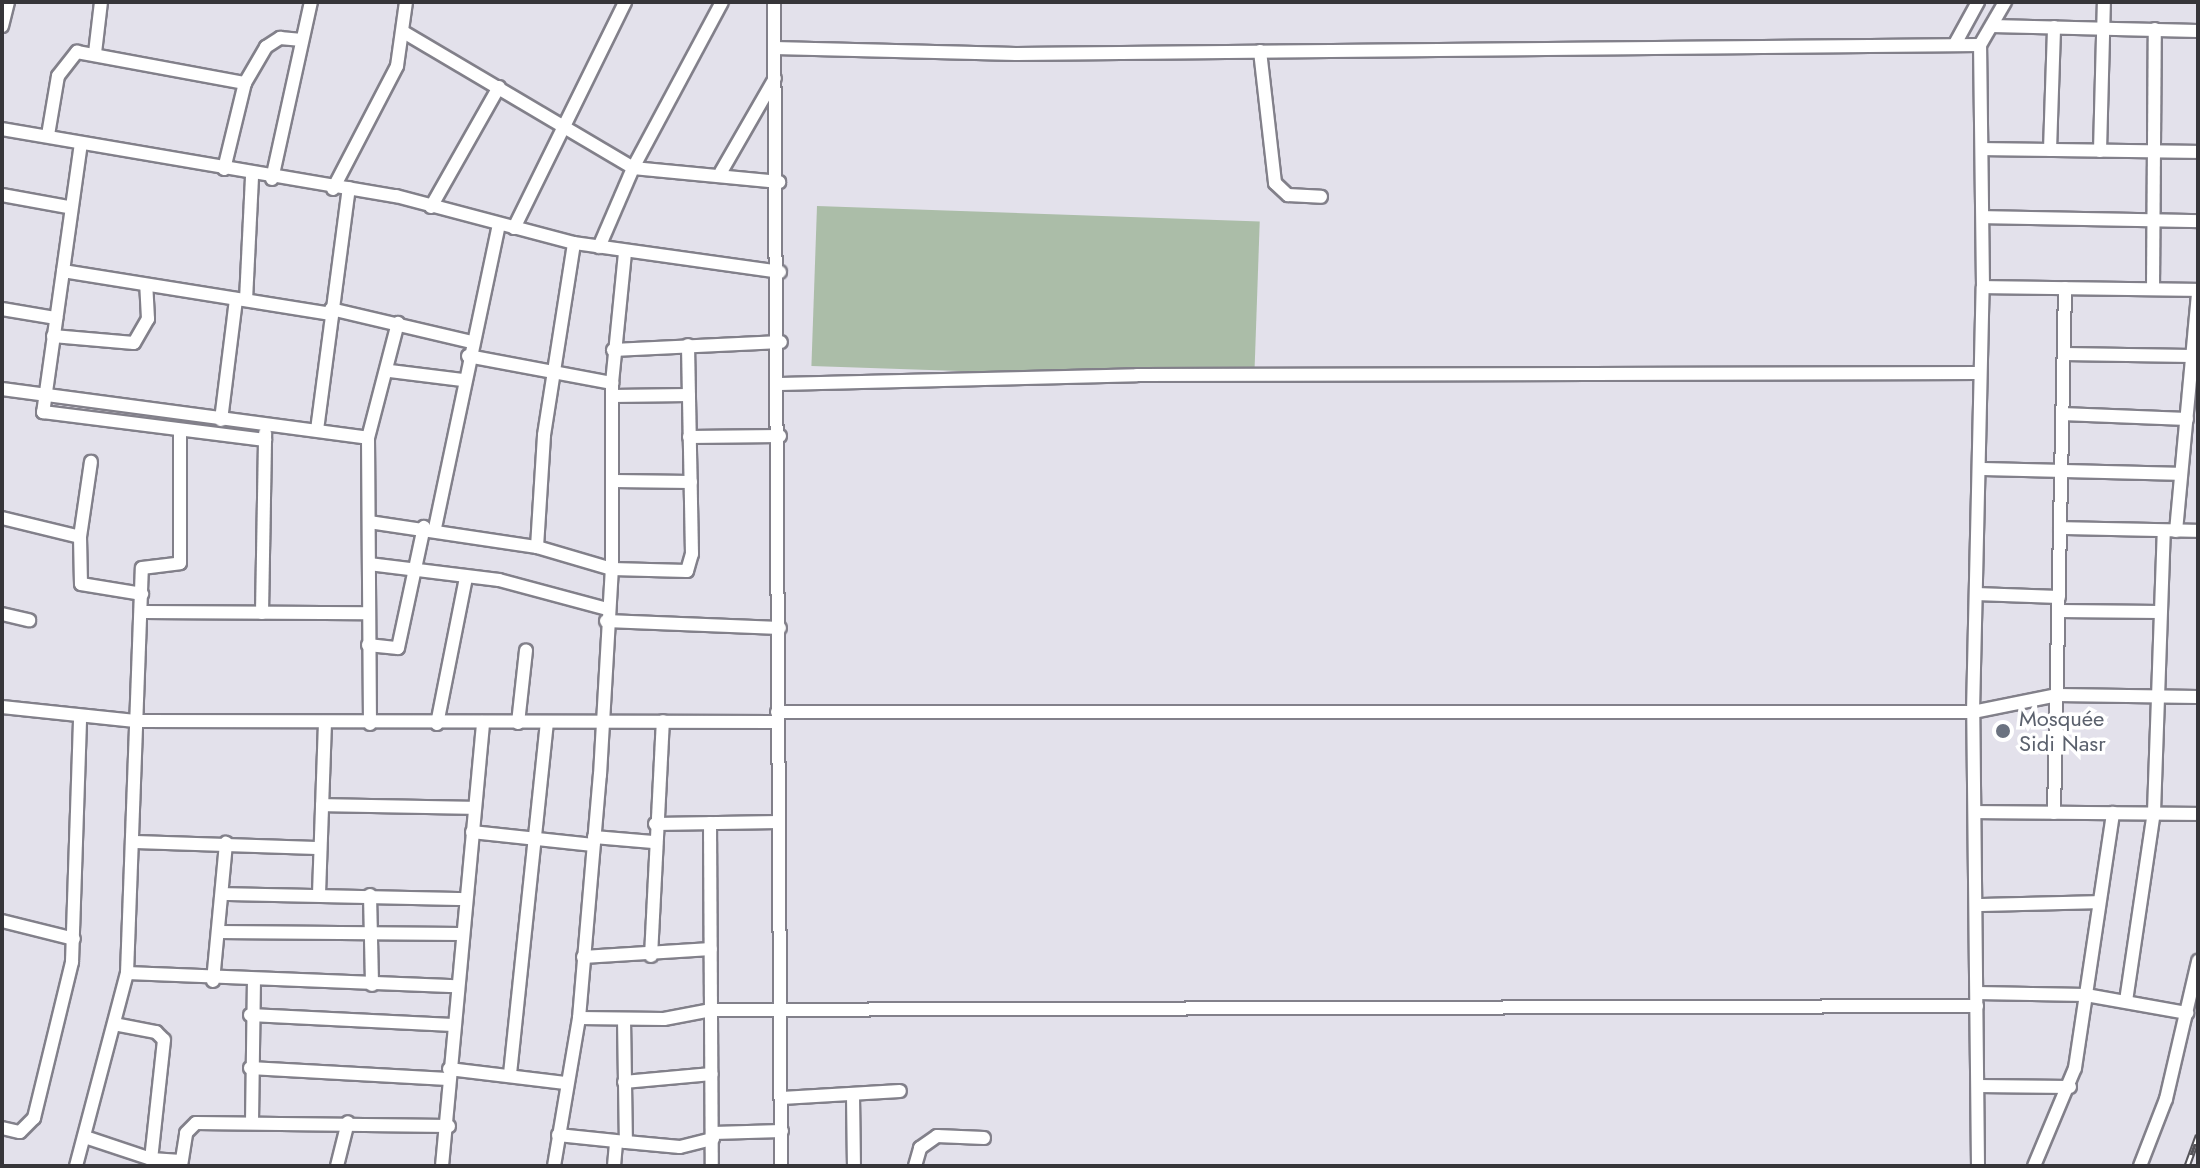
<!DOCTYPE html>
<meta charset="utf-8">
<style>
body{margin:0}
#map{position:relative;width:2200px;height:1168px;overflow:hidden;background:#e3e1eb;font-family:Jost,sans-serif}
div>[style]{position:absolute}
.green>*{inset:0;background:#abbda8;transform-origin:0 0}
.roads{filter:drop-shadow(2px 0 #82808a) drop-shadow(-2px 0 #82808a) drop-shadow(0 2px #82808a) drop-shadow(0 -2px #82808a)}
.minor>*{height:12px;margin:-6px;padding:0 6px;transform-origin:6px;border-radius:6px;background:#fff}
.rail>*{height:7px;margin-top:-3.5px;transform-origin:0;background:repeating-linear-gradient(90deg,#fff 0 12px,#56555a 0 24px);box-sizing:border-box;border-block:2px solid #56555a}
.dots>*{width:22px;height:22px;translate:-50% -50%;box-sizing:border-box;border:4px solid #fff;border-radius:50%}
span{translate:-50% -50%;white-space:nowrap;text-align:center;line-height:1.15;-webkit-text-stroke:7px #fff;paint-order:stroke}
.worship-label{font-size:22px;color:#5b616d}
.left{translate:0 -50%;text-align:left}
.frame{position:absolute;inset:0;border:4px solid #363539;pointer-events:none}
</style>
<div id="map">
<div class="green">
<div style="left:817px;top:206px;width:443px;height:160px;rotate:2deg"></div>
</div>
<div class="roads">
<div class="minor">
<div style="left:774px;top:2px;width:1164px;rotate:89.66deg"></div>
<div style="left:2px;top:26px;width:25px;rotate:-76deg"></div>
<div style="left:1992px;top:26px;width:206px;rotate:1.4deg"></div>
<div style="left:405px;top:33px;width:265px;rotate:30.6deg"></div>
<div style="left:633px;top:168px;width:147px;rotate:5.5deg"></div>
<div style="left:1955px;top:44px;width:48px;rotate:-61.3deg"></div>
<div style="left:774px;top:48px;width:242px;rotate:1.4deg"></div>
<div style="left:1016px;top:54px;width:964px;rotate:-0.53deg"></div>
<div style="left:1260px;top:51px;width:133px;rotate:83.5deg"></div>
<div style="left:1275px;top:183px;width:18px;rotate:43deg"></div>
<div style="left:1288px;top:195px;width:33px;rotate:3deg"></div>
<div style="left:95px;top:53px;width:51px;rotate:-83.3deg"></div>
<div style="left:2px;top:129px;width:400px;rotate:9.7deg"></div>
<div style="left:396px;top:196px;width:184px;rotate:14.8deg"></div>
<div style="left:574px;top:243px;width:208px;rotate:8deg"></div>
<div style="left:48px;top:135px;width:60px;rotate:-80.4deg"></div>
<div style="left:58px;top:76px;width:31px;rotate:-52deg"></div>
<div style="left:77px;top:52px;width:171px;rotate:10.5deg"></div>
<div style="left:81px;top:143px;width:272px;rotate:98deg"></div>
<div style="left:43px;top:412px;width:224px;rotate:7.2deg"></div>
<div style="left:1984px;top:149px;width:214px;rotate:0.8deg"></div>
<div style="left:2050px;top:150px;width:123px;rotate:-88.1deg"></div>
<div style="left:2100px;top:151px;width:149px;rotate:-88.5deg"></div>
<div style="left:224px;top:169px;width:89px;rotate:-76.3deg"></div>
<div style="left:245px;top:83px;width:42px;rotate:-59.7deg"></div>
<div style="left:266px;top:47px;width:17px;rotate:-33deg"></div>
<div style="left:280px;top:38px;width:22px;rotate:5deg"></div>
<div style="left:721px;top:172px;width:108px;rotate:-60.1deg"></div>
<div style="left:272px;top:179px;width:181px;rotate:-77.6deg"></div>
<div style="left:333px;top:189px;width:139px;rotate:-62.5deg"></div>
<div style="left:397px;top:66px;width:65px;rotate:-82deg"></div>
<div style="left:2px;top:195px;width:67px;rotate:10.3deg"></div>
<div style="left:431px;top:207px;width:138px;rotate:-60.5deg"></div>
<div style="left:1983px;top:217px;width:215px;rotate:1.1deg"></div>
<div style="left:514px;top:228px;width:252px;rotate:-63.8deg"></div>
<div style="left:599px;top:247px;width:86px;rotate:-66.7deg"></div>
<div style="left:633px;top:168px;width:188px;rotate:-61.8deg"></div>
<div style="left:63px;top:271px;width:270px;rotate:9.1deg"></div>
<div style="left:1983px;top:287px;width:215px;rotate:0.8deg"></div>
<div style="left:2153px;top:288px;width:259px;rotate:-89.6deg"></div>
<div style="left:246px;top:300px;width:124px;rotate:-87.2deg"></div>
<div style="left:2px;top:309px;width:55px;rotate:9.5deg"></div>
<div style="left:331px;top:309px;width:145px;rotate:13.2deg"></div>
<div style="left:53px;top:336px;width:81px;rotate:4.9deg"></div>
<div style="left:134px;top:343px;width:28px;rotate:-60deg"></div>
<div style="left:148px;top:319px;width:34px;rotate:-93deg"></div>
<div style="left:613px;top:350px;width:168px;rotate:-2.7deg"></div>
<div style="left:2064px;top:354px;width:127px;rotate:0.9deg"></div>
<div style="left:468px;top:356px;width:147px;rotate:10.6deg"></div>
<div style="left:390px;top:371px;width:73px;rotate:7.1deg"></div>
<div style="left:780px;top:384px;width:357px;rotate:-1.4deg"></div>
<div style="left:1137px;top:375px;width:843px;rotate:-0.14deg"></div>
<div style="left:2px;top:389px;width:369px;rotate:7.6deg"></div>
<div style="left:612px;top:396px;width:77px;rotate:-0.7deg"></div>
<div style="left:2062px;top:414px;width:125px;rotate:2.3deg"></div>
<div style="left:221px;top:420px;width:122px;rotate:-82.9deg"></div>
<div style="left:317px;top:430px;width:244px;rotate:-82.5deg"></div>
<div style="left:689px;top:437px;width:91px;rotate:-0.6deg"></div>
<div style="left:1979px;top:469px;width:201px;rotate:1.4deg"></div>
<div style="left:614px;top:481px;width:77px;rotate:0.7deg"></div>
<div style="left:2px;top:518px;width:80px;rotate:13.7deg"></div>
<div style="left:80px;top:537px;width:47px;rotate:88.8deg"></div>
<div style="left:81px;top:584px;width:62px;rotate:9.3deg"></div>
<div style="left:369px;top:522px;width:170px;rotate:8.5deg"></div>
<div style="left:537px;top:547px;width:78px;rotate:16.3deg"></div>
<div style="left:612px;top:569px;width:75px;rotate:1.5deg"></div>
<div style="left:687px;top:571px;width:18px;rotate:-74deg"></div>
<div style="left:692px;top:554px;width:209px;rotate:-91.1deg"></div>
<div style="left:435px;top:528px;width:310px;rotate:-78.1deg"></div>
<div style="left:2060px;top:528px;width:138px;rotate:1.2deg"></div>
<div style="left:2176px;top:531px;width:237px;rotate:-84.7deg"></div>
<div style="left:80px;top:537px;width:76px;rotate:-81.7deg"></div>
<div style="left:537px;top:547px;width:112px;rotate:-86.4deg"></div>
<div style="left:544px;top:435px;width:194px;rotate:-81.1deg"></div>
<div style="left:369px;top:564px;width:131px;rotate:7deg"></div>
<div style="left:499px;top:580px;width:112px;rotate:15deg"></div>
<div style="left:1976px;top:594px;width:83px;rotate:2.1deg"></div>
<div style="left:2059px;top:611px;width:101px;rotate:0.6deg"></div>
<div style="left:144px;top:612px;width:224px;rotate:0.3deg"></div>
<div style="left:262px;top:613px;width:180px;rotate:-89deg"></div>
<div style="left:2px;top:614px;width:28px;rotate:13deg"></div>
<div style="left:606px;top:621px;width:174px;rotate:2.3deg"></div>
<div style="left:368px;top:645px;width:30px;rotate:6deg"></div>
<div style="left:398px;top:648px;width:124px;rotate:-77.9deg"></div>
<div style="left:2px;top:707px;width:134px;rotate:6deg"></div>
<div style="left:135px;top:721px;width:642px;rotate:0.09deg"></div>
<div style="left:777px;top:712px;width:1196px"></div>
<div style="left:1973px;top:712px;width:86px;rotate:-11.4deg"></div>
<div style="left:2057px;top:695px;width:141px;rotate:0.8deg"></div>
<div style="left:518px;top:723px;width:73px;rotate:-83.7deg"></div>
<div style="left:370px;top:724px;width:286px;rotate:-90.4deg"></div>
<div style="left:368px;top:438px;width:119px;rotate:-75.4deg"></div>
<div style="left:437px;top:724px;width:150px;rotate:-78.8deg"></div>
<div style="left:322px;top:805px;width:153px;rotate:1.1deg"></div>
<div style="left:1975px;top:812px;width:223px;rotate:0.5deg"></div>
<div style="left:2054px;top:813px;width:525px;rotate:-88.8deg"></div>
<div style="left:710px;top:823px;width:343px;rotate:89.7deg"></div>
<div style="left:655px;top:824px;width:124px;rotate:-0.9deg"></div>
<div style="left:472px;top:832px;width:122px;rotate:6.1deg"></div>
<div style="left:594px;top:837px;width:59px;rotate:4.8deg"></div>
<div style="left:134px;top:842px;width:184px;rotate:1.9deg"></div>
<div style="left:223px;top:894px;width:241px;rotate:1.2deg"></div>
<div style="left:319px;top:894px;width:170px;rotate:-88deg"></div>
<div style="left:370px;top:895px;width:90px;rotate:88.7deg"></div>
<div style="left:1977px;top:905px;width:121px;rotate:-1.4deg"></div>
<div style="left:2px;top:921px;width:74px;rotate:14deg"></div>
<div style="left:219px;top:932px;width:242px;rotate:0.5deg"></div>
<div style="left:651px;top:956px;width:235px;rotate:-87.1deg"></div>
<div style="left:583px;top:957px;width:128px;rotate:-3.6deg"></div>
<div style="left:127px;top:973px;width:329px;rotate:2.3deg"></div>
<div style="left:213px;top:981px;width:139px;rotate:-84.6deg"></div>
<div style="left:1977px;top:993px;width:109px;rotate:1.1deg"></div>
<div style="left:2086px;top:995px;width:103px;rotate:10.1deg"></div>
<div style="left:2126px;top:1001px;width:191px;rotate:-81.6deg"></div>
<div style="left:2154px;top:812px;width:281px;rotate:-88deg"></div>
<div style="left:250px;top:1015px;width:203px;rotate:2.8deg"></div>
<div style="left:579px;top:1018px;width:85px;rotate:0.7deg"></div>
<div style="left:664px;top:1019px;width:48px;rotate:-10.8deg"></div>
<div style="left:711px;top:1010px;width:1266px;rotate:-0.18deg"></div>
<div style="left:624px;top:1019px;width:123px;rotate:89.1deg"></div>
<div style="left:626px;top:1142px;width:54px;rotate:5.3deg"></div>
<div style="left:680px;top:1147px;width:34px;rotate:-14deg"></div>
<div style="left:114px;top:1024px;width:43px;rotate:10.8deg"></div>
<div style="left:156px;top:1032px;width:11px;rotate:45deg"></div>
<div style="left:164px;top:1040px;width:120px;rotate:96.2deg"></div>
<div style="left:250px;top:1068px;width:198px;rotate:3.2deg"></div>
<div style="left:449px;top:1069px;width:117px;rotate:6.9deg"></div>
<div style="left:510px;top:1074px;width:353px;rotate:-84deg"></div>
<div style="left:624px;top:1082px;width:88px;rotate:-5.2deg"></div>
<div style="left:1978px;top:1086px;width:92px;rotate:0.6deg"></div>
<div style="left:853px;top:1096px;width:70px;rotate:89.2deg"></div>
<div style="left:782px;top:1098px;width:118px;rotate:-3.4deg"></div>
<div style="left:252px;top:1122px;width:139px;rotate:-89.2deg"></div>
<div style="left:2px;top:1128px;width:18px;rotate:13deg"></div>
<div style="left:20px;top:1132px;width:20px;rotate:-45deg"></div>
<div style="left:34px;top:1118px;width:161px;rotate:-76.3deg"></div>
<div style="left:72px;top:962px;width:245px;rotate:-88.1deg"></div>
<div style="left:713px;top:1133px;width:69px;rotate:-1.7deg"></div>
<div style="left:558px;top:1135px;width:68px;rotate:5.9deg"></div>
<div style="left:85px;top:1137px;width:70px;rotate:18.4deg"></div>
<div style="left:151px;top:1159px;width:30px;rotate:4deg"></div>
<div style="left:76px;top:1166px;width:200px;rotate:-75.2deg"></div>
<div style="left:127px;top:973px;width:405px;rotate:-87.9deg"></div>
<div style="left:142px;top:568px;width:38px;rotate:-7deg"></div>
<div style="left:180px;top:563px;width:130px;rotate:-90deg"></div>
<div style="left:181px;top:1166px;width:33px;rotate:-81deg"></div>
<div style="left:186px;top:1133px;width:14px;rotate:-45deg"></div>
<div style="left:196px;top:1123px;width:253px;rotate:0.7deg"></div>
<div style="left:337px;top:1166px;width:45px;rotate:-76deg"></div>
<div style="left:442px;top:1166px;width:446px;rotate:-84.7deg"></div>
<div style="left:554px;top:1166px;width:150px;rotate:-80.4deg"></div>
<div style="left:579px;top:1018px;width:244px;rotate:-85.1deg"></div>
<div style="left:600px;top:775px;width:206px;rotate:-86.7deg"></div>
<div style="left:612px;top:569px;width:186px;rotate:-90deg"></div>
<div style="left:612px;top:383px;width:132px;rotate:-84.3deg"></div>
<div style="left:614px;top:1166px;width:22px;rotate:-85deg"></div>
<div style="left:915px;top:1166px;width:19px;rotate:-74deg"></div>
<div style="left:920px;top:1148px;width:21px;rotate:-35deg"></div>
<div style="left:937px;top:1136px;width:47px;rotate:2.4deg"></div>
<div style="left:1978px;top:1166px;width:454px;rotate:-90.6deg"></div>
<div style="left:1973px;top:712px;width:425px;rotate:-88.7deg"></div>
<div style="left:1983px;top:287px;width:242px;rotate:-90.7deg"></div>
<div style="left:1980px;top:45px;width:50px;rotate:-59.8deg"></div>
<div style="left:2034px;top:1166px;width:106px;rotate:-67.3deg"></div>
<div style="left:2075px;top:1068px;width:258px;rotate:-81.5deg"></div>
<div style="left:2140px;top:1166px;width:72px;rotate:-68.8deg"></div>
<div style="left:2166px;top:1099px;width:142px;rotate:-76.9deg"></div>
</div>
</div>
<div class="rail">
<div style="left:2187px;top:1166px;width:33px;rotate:-70deg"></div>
</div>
<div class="dots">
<div style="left:2003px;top:731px;background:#6b7280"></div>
</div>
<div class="worship-label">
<span class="left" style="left:2019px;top:731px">Mosquée<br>Sidi Nasr</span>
</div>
<div class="frame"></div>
</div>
